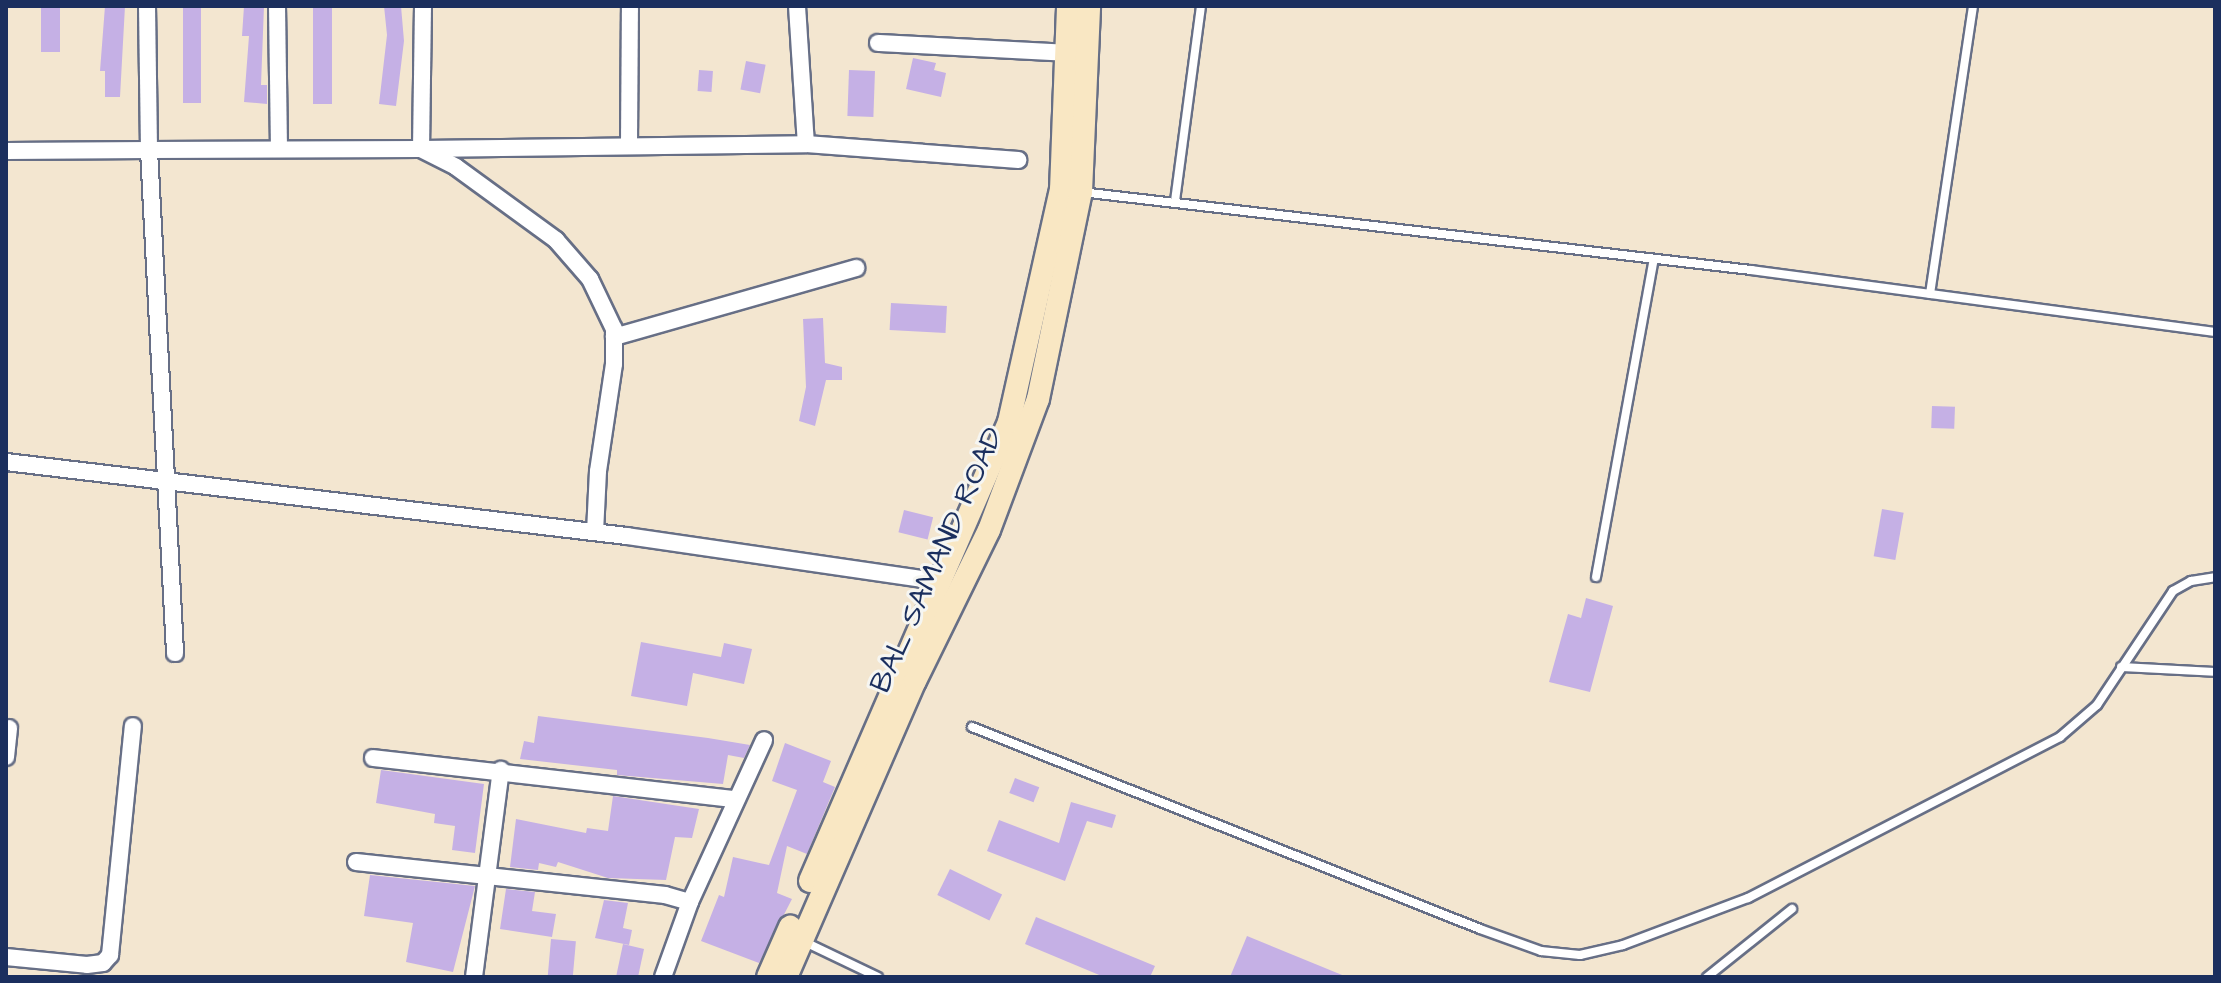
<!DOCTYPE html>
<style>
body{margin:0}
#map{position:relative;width:2221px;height:983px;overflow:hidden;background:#f3e6d0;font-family:"Architects Daughter",sans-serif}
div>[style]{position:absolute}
.building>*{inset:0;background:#c5b0e5;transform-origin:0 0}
.roads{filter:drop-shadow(2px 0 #676f86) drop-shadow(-2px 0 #676f86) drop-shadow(0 2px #676f86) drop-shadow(0 -2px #676f86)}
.lane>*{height:8px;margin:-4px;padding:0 4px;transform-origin:4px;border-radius:4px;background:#fff}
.street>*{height:16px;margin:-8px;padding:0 8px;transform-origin:8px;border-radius:8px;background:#fff}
.secondary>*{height:22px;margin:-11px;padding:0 11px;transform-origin:11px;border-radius:11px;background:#f9e7c3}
span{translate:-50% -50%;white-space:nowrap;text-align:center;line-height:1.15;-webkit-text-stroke:6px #f6f6f2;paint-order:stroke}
.street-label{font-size:30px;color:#1b2f5e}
.frame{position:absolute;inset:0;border:8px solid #1b2f5e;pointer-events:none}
</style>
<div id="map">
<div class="building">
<div style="left:41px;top:6px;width:19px;height:46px"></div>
<div style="clip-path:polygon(105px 6px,125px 6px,120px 97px,105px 97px,105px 71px,100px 71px)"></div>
<div style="left:183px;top:6px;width:18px;height:97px"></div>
<div style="clip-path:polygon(244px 6px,264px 6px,261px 85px,267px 85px,267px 104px,244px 102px,249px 36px,242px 36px)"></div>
<div style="left:313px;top:6px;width:19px;height:98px"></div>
<div style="clip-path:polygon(384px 6px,401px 6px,404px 41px,396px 106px,379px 104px,387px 35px)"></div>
<div style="clip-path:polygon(913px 58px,936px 63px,934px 70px,946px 73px,941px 97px,906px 89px)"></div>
<div style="left:746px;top:61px;width:20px;height:29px;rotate:11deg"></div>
<div style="left:699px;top:70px;width:14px;height:21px;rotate:4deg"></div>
<div style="left:849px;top:70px;width:26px;height:46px;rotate:2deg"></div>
<div style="left:891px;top:303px;width:56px;height:27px;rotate:3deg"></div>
<div style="clip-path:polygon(823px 318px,825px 363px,842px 367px,842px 380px,826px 380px,815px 426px,799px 421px,806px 387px,803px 319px)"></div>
<div style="left:1932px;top:406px;width:23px;height:22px;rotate:2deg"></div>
<div style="left:1882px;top:509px;width:22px;height:48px;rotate:10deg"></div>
<div style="left:904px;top:510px;width:30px;height:23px;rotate:14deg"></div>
<div style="clip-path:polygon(1586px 598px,1613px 606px,1590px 692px,1549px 682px,1568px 614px,1581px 618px)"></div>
<div style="clip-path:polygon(641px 642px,721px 657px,724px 643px,752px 649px,744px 684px,693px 673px,687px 706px,631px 696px)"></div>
<div style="clip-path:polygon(538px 716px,708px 738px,750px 745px,744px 758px,728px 755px,723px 784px,617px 775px,617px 770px,520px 759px,524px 741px,534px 743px)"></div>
<div style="clip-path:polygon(785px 743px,831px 761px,823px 782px,835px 787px,807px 854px,787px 846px,777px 893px,792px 899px,759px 963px,701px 941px,719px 895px,724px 897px,733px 857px,769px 865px,797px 790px,772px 781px)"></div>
<div style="clip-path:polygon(381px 770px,484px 784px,475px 853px,452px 850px,455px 826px,434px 823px,435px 814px,376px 803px)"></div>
<div style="left:1015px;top:778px;width:26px;height:16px;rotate:21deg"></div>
<div style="clip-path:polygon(613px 796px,699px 809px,692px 838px,675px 837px,666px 880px,608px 878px,558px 862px,556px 867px,539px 863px,538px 870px,510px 867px,516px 819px,586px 833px,587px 828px,608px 831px)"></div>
<div style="clip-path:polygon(1071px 802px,1116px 815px,1112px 828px,1087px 821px,1065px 881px,987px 851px,999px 820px,1059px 843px)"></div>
<div style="left:950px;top:869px;width:58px;height:29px;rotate:26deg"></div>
<div style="clip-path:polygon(370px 875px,475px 886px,453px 972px,406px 962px,413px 923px,364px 916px)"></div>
<div style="clip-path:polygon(506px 889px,535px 892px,532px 911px,556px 914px,552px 937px,500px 929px)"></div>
<div style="clip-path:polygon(604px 900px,628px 903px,623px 928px,632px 930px,629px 945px,595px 938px)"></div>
<div style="clip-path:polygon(1036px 917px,1155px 966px,1150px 977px,1104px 977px,1025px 944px)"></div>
<div style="clip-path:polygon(1247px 936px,1347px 977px,1230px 977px)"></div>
<div style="left:551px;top:939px;width:25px;height:38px;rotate:5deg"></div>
<div style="clip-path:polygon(623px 944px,644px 949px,638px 977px,616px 977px)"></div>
</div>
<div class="roads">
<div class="lane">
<div style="left:1081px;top:192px;width:675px;rotate:6.64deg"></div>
<div style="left:1751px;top:270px;width:468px;rotate:7.6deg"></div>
<div style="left:1175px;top:201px;width:197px;rotate:-82.4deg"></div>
<div style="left:1930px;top:294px;width:291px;rotate:-81.5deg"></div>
<div style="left:1596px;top:577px;width:323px;rotate:-79.7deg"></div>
<div style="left:2121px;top:667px;width:94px;rotate:3deg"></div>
<div style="left:972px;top:727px;width:547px;rotate:21.68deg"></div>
<div style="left:1480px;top:929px;width:65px;rotate:19.8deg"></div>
<div style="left:1541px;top:951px;width:39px;rotate:6deg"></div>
<div style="left:1580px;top:955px;width:44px;rotate:-13.1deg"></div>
<div style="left:1623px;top:945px;width:134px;rotate:-20.6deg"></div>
<div style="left:1748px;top:898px;width:351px;rotate:-27.3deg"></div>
<div style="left:2060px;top:737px;width:49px;rotate:-40.9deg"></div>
<div style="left:2097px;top:705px;width:137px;rotate:-56.3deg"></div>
<div style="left:2173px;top:591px;width:21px;rotate:-29deg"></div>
<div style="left:2191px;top:581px;width:24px;rotate:-9deg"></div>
<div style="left:803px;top:941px;width:83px;rotate:25.6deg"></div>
<div style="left:1707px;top:977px;width:109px;rotate:-38.7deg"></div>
</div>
<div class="street">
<div style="left:147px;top:6px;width:144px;rotate:89.2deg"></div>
<div style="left:149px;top:150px;width:272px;rotate:-0.2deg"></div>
<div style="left:421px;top:149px;width:39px;rotate:27deg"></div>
<div style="left:456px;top:167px;width:124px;rotate:36.1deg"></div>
<div style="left:556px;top:240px;width:52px;rotate:48.9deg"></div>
<div style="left:590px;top:279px;width:55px;rotate:64.4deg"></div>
<div style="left:614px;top:329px;width:35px;rotate:90deg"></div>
<div style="left:614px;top:364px;width:108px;rotate:98.5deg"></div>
<div style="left:598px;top:471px;width:61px;rotate:92.8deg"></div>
<div style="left:277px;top:6px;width:142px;rotate:89.2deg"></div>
<div style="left:423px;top:6px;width:143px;rotate:90.8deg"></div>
<div style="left:421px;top:149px;width:385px;rotate:-0.7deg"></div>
<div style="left:806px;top:144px;width:213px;rotate:4.3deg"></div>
<div style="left:797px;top:6px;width:138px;rotate:86.3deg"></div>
<div style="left:878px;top:43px;width:189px;rotate:3deg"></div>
<div style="left:629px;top:143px;width:137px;rotate:-89.6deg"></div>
<div style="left:6px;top:151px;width:143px;rotate:-0.4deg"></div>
<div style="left:149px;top:150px;width:504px;rotate:87.04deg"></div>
<div style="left:614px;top:337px;width:252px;rotate:-15.9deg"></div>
<div style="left:6px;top:462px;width:625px;rotate:6.8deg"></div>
<div style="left:627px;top:536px;width:319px;rotate:8.3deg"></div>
<div style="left:6px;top:757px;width:29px;rotate:-84deg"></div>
<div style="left:373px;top:758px;width:363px;rotate:6.5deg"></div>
<div style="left:356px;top:862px;width:311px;rotate:6.1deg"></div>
<div style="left:665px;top:895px;width:26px;rotate:16deg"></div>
<div style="left:6px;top:957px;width:81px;rotate:5.6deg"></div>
<div style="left:87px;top:965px;width:16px;rotate:-7deg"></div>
<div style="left:103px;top:963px;width:11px;rotate:-49deg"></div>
<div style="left:110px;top:955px;width:230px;rotate:-84.3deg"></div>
<div style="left:474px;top:977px;width:209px;rotate:-82.6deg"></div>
<div style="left:663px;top:977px;width:80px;rotate:-70.2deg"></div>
<div style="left:690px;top:902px;width:178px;rotate:-65.4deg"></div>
</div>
<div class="secondary">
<div style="left:810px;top:881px;width:500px;rotate:-66.56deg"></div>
<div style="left:1009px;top:422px;width:238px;rotate:-77.4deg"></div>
<div style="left:1061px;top:190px;width:184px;rotate:-87.8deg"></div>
<div style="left:768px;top:977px;width:55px;rotate:-66.3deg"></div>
<div style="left:786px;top:977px;width:323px;rotate:-66.5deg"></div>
<div style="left:915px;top:681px;width:168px;rotate:-63.9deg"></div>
<div style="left:989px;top:530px;width:140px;rotate:-69.5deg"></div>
<div style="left:1038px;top:399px;width:211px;rotate:-78.3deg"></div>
<div style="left:1081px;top:192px;width:186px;rotate:-87.5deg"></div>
</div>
</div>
<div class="street-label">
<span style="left:937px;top:560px;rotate:-66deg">BAL SAMAND ROAD</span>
</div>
<div class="frame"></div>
</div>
